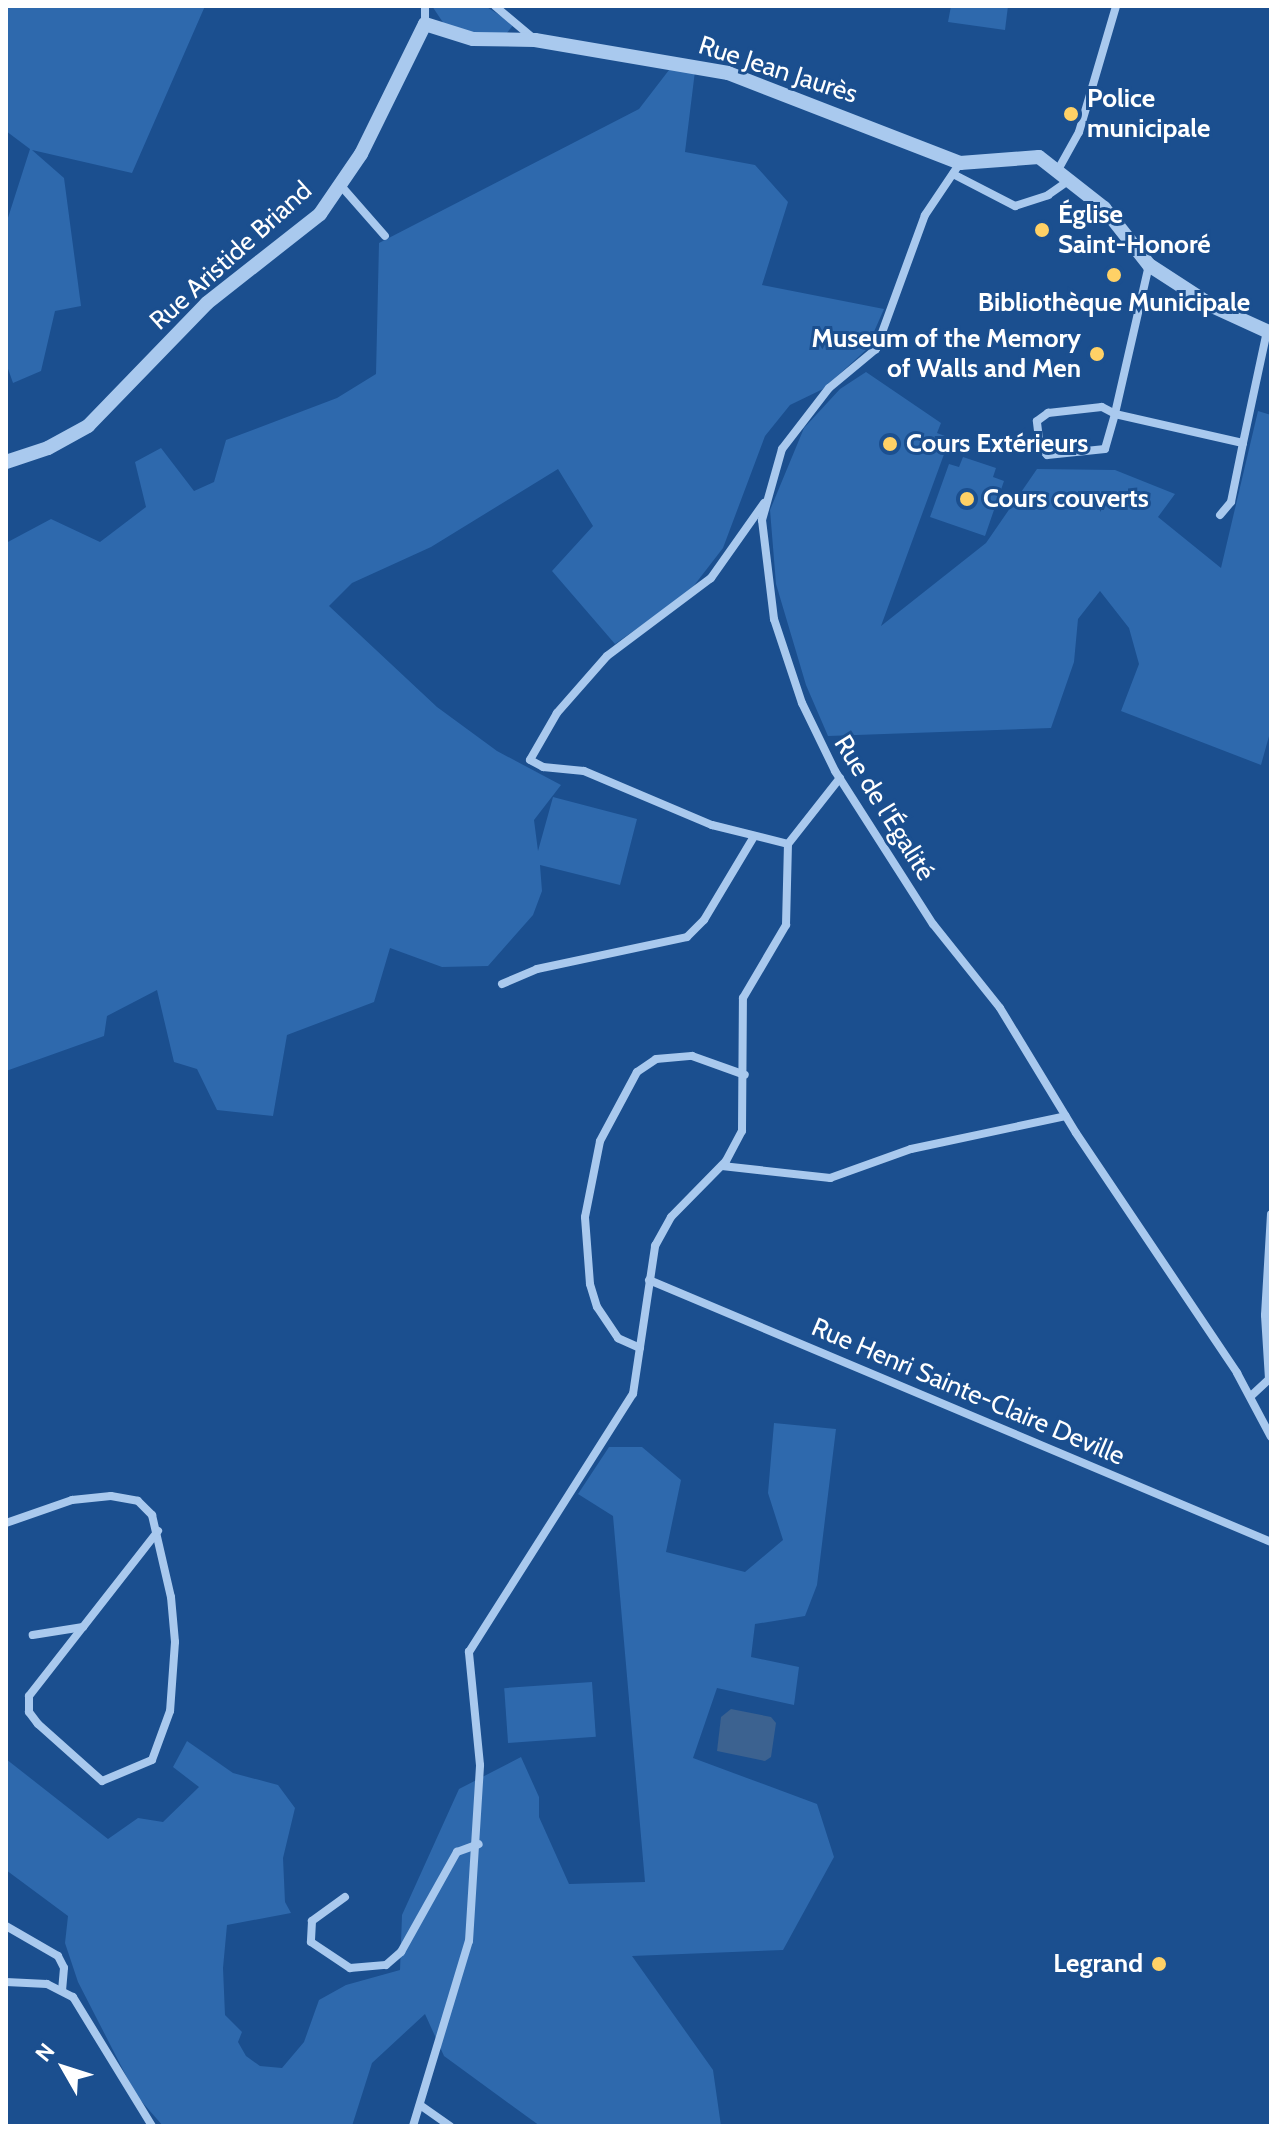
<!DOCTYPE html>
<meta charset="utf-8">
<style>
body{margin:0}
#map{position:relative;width:1277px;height:2132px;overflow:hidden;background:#1b4f8f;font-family:Cabin,sans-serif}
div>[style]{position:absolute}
.green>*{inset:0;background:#2e69ad;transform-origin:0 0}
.water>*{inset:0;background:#3c6290}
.minor>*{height:8px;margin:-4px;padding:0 4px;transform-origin:4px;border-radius:4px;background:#a9c9ee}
.tertiary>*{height:14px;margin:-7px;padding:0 7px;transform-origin:7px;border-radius:7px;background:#a9c9ee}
.dots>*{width:22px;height:22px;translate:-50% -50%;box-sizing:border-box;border:4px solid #1b4f8f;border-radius:50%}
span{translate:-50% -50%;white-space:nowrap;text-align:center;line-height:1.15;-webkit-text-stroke:6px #1b4f8f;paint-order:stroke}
.street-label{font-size:26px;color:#fff}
.poi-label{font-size:26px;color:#fff;font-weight:700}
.left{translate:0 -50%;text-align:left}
.right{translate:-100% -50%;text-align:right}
.frame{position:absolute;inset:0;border:8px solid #fff;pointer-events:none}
.north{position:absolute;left:24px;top:2028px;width:80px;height:80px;-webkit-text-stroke:6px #1b4f8f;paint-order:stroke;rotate:309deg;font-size:22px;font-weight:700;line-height:32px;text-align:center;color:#fff}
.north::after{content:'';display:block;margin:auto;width:28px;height:36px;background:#fff;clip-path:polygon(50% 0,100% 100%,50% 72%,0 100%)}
</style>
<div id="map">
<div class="green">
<div style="clip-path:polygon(6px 6px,205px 6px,132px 173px,32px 150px,64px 178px,81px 306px,55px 311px,41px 371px,13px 383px,6px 363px,6px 224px,30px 149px,6px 131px)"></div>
<div style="clip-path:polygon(432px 6px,485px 6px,514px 24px,506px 34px,475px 35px,446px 27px)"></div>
<div style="clip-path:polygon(951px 6px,1008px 6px,1005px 30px,948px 22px)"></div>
<div style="clip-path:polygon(669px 70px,695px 71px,685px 152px,755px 165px,788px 202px,762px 285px,884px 309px,866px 350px,823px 389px,790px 405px,765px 436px,723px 548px,689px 592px,615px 644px,552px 571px,593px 526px,558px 469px,431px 547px,352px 583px,329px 606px,437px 707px,497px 751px,561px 785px,534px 820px,538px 851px,553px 797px,637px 819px,620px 885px,540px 865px,542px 891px,533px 915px,488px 966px,442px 967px,390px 948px,374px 1002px,287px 1035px,273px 1116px,217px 1110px,197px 1069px,174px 1062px,157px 990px,107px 1016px,104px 1036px,6px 1071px,6px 543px,51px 519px,100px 542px,146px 507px,135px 462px,161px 448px,194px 491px,214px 482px,226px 440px,337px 398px,376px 374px,379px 243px,639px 109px)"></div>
<div style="clip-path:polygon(866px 372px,941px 423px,937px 433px,950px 438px,881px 626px,986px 543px,1037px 469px,1115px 470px,1175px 494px,1158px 517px,1221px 568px,1258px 411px,1271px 415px,1271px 729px,1261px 765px,1121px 711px,1139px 664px,1129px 628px,1100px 591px,1078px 619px,1074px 662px,1051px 728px,828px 736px,806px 685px,776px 584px,770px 510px,804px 428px,840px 389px)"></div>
<div style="clip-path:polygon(963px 457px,996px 468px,993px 477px,1004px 481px,985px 536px,930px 517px,949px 464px,959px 467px)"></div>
<div style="clip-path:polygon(774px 1423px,836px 1429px,817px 1585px,805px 1616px,755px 1624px,751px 1657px,799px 1667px,794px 1705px,717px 1688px,693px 1758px,817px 1804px,834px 1857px,783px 1950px,632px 1956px,713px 2070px,721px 2126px,540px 2126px,444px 2056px,425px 2014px,372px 2063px,352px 2126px,163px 2126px,136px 2095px,78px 1982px,65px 1943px,68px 1916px,6px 1870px,6px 1759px,108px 1839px,138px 1818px,163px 1822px,199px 1787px,173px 1767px,187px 1741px,233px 1773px,278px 1785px,295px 1808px,283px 1858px,285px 1902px,291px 1913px,227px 1925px,223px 1968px,225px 2015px,242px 2032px,238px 2042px,246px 2056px,260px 2066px,282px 2068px,304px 2042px,319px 2000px,346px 1985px,400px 1970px,402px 1915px,459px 1789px,521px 1757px,539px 1797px,539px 1817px,569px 1884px,645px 1882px,613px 1516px,578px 1494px,609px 1447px,642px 1447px,681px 1480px,666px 1552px,745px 1572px,783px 1540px,768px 1493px)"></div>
<div style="left:592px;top:1682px;width:55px;height:88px;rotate:86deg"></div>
</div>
<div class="water">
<div style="clip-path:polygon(731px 1709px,771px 1717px,776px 1723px,771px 1757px,765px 1761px,717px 1751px,721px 1717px)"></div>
</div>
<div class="minor">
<div style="left:495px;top:6px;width:51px;rotate:40.2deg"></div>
<div style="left:425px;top:24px;width:18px;rotate:-90deg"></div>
<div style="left:960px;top:163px;width:63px;rotate:123.9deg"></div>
<div style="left:925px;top:215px;width:143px;rotate:110.1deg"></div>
<div style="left:876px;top:349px;width:61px;rotate:140.3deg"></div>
<div style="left:829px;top:388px;width:77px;rotate:127.6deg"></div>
<div style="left:782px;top:449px;width:74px;rotate:105.7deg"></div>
<div style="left:762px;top:520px;width:100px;rotate:83.1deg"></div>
<div style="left:774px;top:619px;width:89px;rotate:71.6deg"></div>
<div style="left:802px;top:703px;width:76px;rotate:64.1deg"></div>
<div style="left:835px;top:771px;width:182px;rotate:57.4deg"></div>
<div style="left:933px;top:924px;width:107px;rotate:51.4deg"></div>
<div style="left:1000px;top:1008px;width:146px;rotate:58.7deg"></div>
<div style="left:1076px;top:1133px;width:289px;rotate:56.1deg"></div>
<div style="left:1237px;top:1373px;width:72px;rotate:62deg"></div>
<div style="left:1059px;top:168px;width:41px;rotate:-60.9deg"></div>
<div style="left:1079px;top:132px;width:131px;rotate:-73.6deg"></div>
<div style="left:953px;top:174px;width:70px;rotate:27.3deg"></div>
<div style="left:1015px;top:206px;width:35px;rotate:-18deg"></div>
<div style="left:1048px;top:195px;width:28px;rotate:-35deg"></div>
<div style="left:342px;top:187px;width:65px;rotate:48.7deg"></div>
<div style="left:1149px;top:265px;width:153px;rotate:102.9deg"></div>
<div style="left:1115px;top:414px;width:131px;rotate:12.8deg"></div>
<div style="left:1243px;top:443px;width:60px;rotate:101.5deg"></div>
<div style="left:1231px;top:502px;width:17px;rotate:130deg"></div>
<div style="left:1102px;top:407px;width:15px;rotate:28deg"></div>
<div style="left:1115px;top:414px;width:36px;rotate:106deg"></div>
<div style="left:1105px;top:449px;width:58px;rotate:174.1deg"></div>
<div style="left:1047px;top:455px;width:11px;rotate:-131deg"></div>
<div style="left:1040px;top:447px;width:26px;rotate:-97deg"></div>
<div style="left:1037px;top:421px;width:14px;rotate:-36deg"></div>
<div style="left:1048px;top:413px;width:54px;rotate:-6.3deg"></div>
<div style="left:1243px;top:443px;width:115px;rotate:-77.9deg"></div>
<div style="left:764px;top:503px;width:92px;rotate:125.2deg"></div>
<div style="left:711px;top:578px;width:130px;rotate:143.1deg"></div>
<div style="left:607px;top:656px;width:76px;rotate:131.3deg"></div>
<div style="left:557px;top:713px;width:54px;rotate:119.9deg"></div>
<div style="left:530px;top:760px;width:15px;rotate:28deg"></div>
<div style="left:543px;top:767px;width:41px;rotate:5.6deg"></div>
<div style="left:584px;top:771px;width:139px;rotate:22.9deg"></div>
<div style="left:712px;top:825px;width:78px;rotate:14deg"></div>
<div style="left:502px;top:984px;width:38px;rotate:-23deg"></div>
<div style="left:537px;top:969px;width:153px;rotate:-12deg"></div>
<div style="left:687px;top:937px;width:24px;rotate:-45deg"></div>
<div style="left:704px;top:920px;width:96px;rotate:-59.1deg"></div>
<div style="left:722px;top:1166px;width:109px;rotate:6.3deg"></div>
<div style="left:830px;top:1178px;width:86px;rotate:-19.7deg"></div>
<div style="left:911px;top:1149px;width:158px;rotate:-12deg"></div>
<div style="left:649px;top:1280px;width:675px;rotate:22.84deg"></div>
<div style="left:640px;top:1348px;width:24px;rotate:-156deg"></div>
<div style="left:618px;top:1338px;width:37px;rotate:-124deg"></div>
<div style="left:597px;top:1307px;width:24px;rotate:-107deg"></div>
<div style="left:590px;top:1284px;width:67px;rotate:-94.3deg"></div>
<div style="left:585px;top:1217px;width:77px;rotate:-78.8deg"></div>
<div style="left:600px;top:1141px;width:78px;rotate:-61.8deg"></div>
<div style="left:637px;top:1072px;width:23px;rotate:-34deg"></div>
<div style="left:656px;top:1059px;width:36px;rotate:-5deg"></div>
<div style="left:692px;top:1056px;width:56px;rotate:19.7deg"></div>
<div style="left:1251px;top:1396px;width:25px;rotate:-43deg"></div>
<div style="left:1269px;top:1379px;width:64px;rotate:-93.6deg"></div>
<div style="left:1265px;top:1315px;width:101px;rotate:-86.6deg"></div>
<div style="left:6px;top:1523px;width:70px;rotate:-19.2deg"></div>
<div style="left:72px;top:1500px;width:39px;rotate:-6deg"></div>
<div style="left:111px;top:1496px;width:27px;rotate:10deg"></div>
<div style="left:138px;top:1501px;width:20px;rotate:45deg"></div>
<div style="left:152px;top:1515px;width:84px;rotate:77deg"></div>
<div style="left:171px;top:1597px;width:45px;rotate:84.9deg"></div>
<div style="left:175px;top:1642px;width:69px;rotate:94.1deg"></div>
<div style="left:170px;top:1711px;width:52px;rotate:110.2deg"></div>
<div style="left:152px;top:1760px;width:54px;rotate:157.2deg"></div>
<div style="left:102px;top:1781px;width:86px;rotate:-138.3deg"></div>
<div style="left:38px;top:1724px;width:15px;rotate:-127deg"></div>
<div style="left:29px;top:1712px;width:16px;rotate:-90deg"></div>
<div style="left:29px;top:1696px;width:88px;rotate:-52deg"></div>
<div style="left:83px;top:1627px;width:51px;rotate:170.9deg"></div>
<div style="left:83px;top:1627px;width:122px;rotate:-52deg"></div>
<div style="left:345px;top:1897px;width:41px;rotate:144deg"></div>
<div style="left:312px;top:1921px;width:21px;rotate:93deg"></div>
<div style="left:311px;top:1942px;width:47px;rotate:33.7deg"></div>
<div style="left:350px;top:1968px;width:36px;rotate:-5deg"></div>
<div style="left:386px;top:1965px;width:20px;rotate:-41deg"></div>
<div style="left:401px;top:1952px;width:115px;rotate:-60.8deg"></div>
<div style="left:457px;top:1852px;width:23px;rotate:-20deg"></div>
<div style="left:6px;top:1926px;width:60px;rotate:30deg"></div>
<div style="left:58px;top:1956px;width:13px;rotate:63deg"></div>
<div style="left:64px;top:1968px;width:22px;rotate:95deg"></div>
<div style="left:6px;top:1982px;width:41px;rotate:2.8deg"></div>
<div style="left:47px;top:1984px;width:29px;rotate:27deg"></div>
<div style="left:73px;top:1997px;width:151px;rotate:58.5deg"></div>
<div style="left:420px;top:2105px;width:37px;rotate:35deg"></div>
<div style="left:413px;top:2126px;width:193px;rotate:-73.2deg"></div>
<div style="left:469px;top:1941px;width:176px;rotate:-86.4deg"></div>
<div style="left:480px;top:1765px;width:114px;rotate:-95.6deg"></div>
<div style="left:469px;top:1652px;width:306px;rotate:-57.6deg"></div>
<div style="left:633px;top:1394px;width:150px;rotate:-81.5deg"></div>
<div style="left:655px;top:1246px;width:33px;rotate:-61deg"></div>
<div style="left:671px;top:1217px;width:78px;rotate:-45.5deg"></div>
<div style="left:726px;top:1161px;width:34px;rotate:-62deg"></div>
<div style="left:742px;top:1131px;width:133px;rotate:-89.6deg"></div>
<div style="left:743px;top:998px;width:85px;rotate:-59.5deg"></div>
<div style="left:786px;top:925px;width:81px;rotate:-88.6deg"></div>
<div style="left:788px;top:844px;width:84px;rotate:-51.8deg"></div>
</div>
<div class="tertiary">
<div style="left:6px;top:462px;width:44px;rotate:-18.4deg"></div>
<div style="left:48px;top:448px;width:46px;rotate:-28.8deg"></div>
<div style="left:88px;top:426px;width:171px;rotate:-45.9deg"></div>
<div style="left:207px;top:303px;width:144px;rotate:-38.2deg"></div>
<div style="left:320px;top:214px;width:73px;rotate:-55.7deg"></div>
<div style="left:361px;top:154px;width:145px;rotate:-63.8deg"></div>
<div style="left:425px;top:24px;width:50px;rotate:17.4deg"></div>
<div style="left:473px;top:39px;width:62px;rotate:0.9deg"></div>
<div style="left:535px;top:40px;width:196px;rotate:9.7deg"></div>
<div style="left:728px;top:73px;width:249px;rotate:21.2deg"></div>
<div style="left:960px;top:163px;width:79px;rotate:-4.3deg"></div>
<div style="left:1039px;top:157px;width:83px;rotate:38.1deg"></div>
<div style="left:1104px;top:208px;width:73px;rotate:51.7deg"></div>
<div style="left:1149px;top:265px;width:77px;rotate:32.9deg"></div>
<div style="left:1214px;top:307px;width:63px;rotate:24.5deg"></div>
</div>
<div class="dots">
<div style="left:1071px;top:114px;background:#ffd166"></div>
<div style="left:1042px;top:230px;background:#ffd166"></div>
<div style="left:1114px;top:275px;background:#ffd166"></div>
<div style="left:1097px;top:354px;background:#ffd166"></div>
<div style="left:890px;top:444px;background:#ffd166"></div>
<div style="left:967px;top:499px;background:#ffd166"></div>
<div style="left:1159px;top:1964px;background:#ffd166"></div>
</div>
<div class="street-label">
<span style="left:778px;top:70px;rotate:18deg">Rue Jean Jaurès</span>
<span style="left:231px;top:256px;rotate:-42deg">Rue Aristide Briand</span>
<span style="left:884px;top:808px;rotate:58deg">Rue de l'Égalité</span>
<span style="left:968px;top:1392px;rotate:23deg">Rue Henri Sainte-Claire Deville</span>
</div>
<div class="poi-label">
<span class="left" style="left:1087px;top:114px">Police<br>municipale</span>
<span class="left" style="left:1058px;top:230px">Église<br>Saint-Honoré</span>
<span style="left:1114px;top:303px">Bibliothèque Municipale</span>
<span class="right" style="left:1081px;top:354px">Museum of the Memory<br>of Walls and Men</span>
<span class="left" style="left:906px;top:444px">Cours Extérieurs</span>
<span class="left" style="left:983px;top:499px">Cours couverts</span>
<span class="right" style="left:1143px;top:1964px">Legrand</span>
</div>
<div class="frame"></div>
<div class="north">N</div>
</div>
